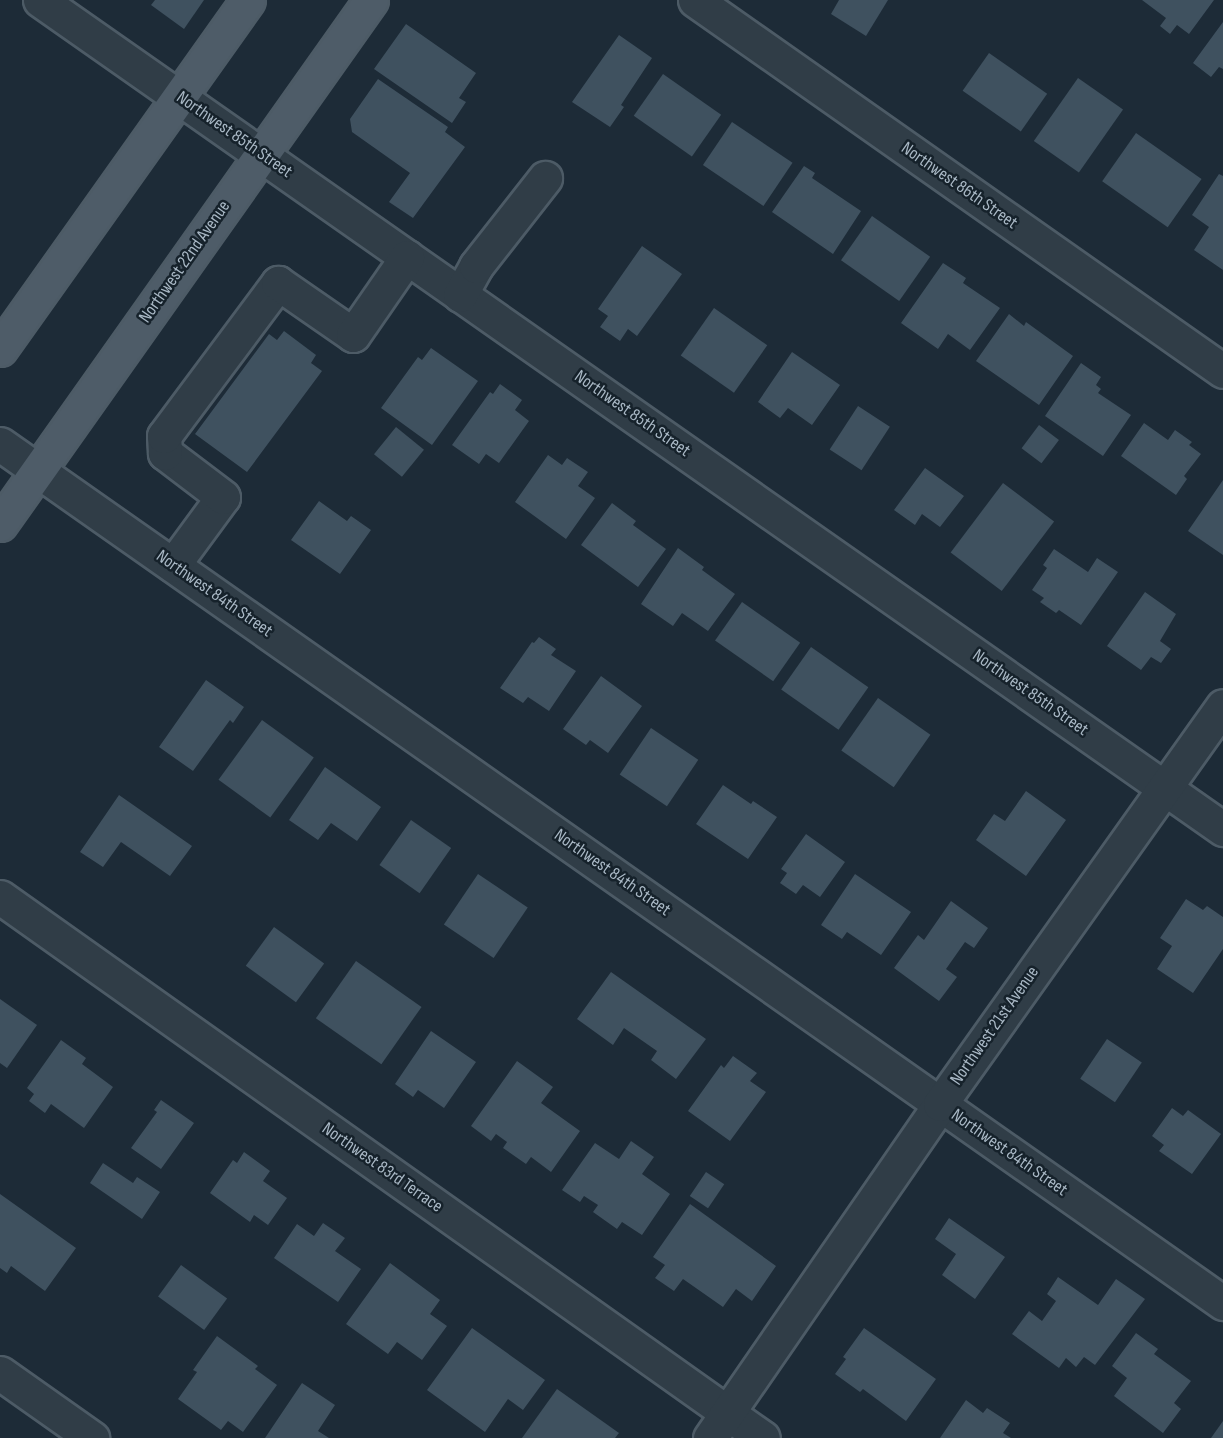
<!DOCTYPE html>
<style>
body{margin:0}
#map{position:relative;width:1223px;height:1438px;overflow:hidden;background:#1d2b37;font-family:"Sofia Sans Condensed",sans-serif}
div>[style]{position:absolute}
.building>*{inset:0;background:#3f515f;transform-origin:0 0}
.roads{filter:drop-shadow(2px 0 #4d5b66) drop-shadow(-2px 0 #4d5b66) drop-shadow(0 2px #4d5b66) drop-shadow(0 -2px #4d5b66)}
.minor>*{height:33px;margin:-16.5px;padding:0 16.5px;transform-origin:16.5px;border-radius:16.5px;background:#303d47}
.major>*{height:33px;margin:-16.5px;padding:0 16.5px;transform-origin:16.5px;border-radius:16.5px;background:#4e5c68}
span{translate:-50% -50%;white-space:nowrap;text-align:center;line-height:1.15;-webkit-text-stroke:5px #16222b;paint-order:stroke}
.street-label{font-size:18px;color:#a9b8c5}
</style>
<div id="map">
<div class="building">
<div style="clip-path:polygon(155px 0,204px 0,184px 29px,151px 5px)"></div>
<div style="clip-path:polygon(839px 0,888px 0,866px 36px,831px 14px)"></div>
<div style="clip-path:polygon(1142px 0,1214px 0,1189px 34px,1177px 25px,1170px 34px,1160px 26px,1166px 18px)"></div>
<div style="clip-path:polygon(1223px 22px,1223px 69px,1219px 67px,1211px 77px,1193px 63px)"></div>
<div style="clip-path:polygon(406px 24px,476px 73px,459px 98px,466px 102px,452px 123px,374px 69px)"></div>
<div style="clip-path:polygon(619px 35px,652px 58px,621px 105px,624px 107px,610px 127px,572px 102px)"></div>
<div style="left:989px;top:53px;width:71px;height:46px;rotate:35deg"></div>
<div style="left:663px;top:74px;width:71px;height:51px;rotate:35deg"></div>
<div style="left:1078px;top:78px;width:55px;height:77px;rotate:35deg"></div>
<div style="clip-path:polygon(378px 79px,448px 127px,445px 132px,465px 147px,413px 218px,389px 202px,410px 173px,352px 132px,350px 119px)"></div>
<div style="left:732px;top:122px;width:73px;height:52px;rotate:34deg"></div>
<div style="left:1136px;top:133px;width:80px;height:59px;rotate:35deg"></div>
<div style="clip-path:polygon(804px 166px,815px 173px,812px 178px,861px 211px,833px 254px,772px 212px)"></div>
<div style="clip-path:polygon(1219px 174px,1223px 176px,1223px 270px,1194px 250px,1209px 227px,1192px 215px)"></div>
<div style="left:872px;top:216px;width:71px;height:54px;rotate:35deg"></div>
<div style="clip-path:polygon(642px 246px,682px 274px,637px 336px,628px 329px,620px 341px,600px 327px,608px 316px,598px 309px)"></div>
<div style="clip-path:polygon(943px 263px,966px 278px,963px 283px,1000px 308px,970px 350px,948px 334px,938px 349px,901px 323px)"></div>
<div style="left:714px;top:308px;width:65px;height:58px;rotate:35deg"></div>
<div style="clip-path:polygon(1009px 314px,1024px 326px,1026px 322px,1073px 356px,1039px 405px,976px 361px)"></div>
<div style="clip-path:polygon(284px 331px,316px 355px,311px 363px,322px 371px,247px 472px,195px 434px,269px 334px,277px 340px)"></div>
<div style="clip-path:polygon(431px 348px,478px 381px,432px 445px,381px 408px,418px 357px,422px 360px)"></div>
<div style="clip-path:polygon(792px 352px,840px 385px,812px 425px,788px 408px,780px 418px,758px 402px)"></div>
<div style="clip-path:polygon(1081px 363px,1101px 377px,1096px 385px,1101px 389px,1098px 393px,1131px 415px,1103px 456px,1045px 416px)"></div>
<div style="clip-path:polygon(500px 384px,522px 400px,515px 410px,529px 421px,499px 463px,486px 454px,479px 464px,452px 445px,490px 392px,493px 394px)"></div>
<div style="left:858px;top:406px;width:38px;height:52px;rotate:33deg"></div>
<div style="clip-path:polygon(1144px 423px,1168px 440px,1175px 430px,1192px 442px,1189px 445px,1201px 454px,1184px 476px,1187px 479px,1176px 495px,1121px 456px)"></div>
<div style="left:1039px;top:425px;width:25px;height:29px;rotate:37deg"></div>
<div style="left:396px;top:427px;width:36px;height:35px;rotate:39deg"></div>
<div style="clip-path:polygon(548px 455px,562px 465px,567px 458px,588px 472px,578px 486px,595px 498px,566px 539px,515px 502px)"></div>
<div style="clip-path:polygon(925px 468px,964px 496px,940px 527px,922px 514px,915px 525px,894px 510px)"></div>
<div style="clip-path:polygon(1223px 480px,1223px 555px,1188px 531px)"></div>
<div style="left:1003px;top:483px;width:64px;height:87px;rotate:37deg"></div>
<div style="clip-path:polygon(319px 501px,347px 521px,351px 516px,371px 530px,340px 574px,291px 540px)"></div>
<div style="clip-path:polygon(612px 503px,636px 521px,633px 525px,666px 549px,638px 587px,581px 545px)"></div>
<div style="clip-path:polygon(678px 548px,704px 567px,702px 570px,735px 594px,708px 631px,682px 613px,673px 626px,641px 604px)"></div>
<div style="clip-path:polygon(1054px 549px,1088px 572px,1097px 558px,1118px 572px,1081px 625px,1059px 610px,1056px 613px,1040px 602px,1044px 598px,1032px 590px,1047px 568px,1043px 565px)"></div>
<div style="clip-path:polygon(1145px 592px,1176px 614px,1160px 641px,1171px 649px,1161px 663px,1151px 657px,1141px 670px,1107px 646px)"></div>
<div style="left:742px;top:602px;width:71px;height:47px;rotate:35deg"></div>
<div style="clip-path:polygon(539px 637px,556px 649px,551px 655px,576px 671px,549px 711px,528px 697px,523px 703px,500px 688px,532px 642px,534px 643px)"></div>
<div style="left:811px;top:647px;width:70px;height:52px;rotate:35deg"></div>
<div style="clip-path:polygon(601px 676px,642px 706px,608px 753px,590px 740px,586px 745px,563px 729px)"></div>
<div style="clip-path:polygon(206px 680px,244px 707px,233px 723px,230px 720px,193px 771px,159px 747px)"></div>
<div style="left:878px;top:698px;width:64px;height:64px;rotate:35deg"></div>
<div style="left:262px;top:720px;width:64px;height:74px;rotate:36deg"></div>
<div style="left:651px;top:728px;width:57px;height:56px;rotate:34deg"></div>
<div style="clip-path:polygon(325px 767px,381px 807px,357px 841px,331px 823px,318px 840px,289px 820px)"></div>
<div style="clip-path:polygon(723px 785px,751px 804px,753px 801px,777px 817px,748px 859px,696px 824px)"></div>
<div style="clip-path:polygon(1026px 791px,1066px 820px,1026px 876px,976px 840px,994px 814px,1005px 821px)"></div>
<div style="clip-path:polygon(119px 795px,192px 846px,170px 876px,121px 842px,103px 867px,80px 852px)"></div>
<div style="left:411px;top:820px;width:49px;height:55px;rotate:35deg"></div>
<div style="clip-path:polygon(806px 834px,845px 862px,820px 897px,803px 885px,796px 894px,780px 883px,787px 873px,781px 869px)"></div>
<div style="left:478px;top:874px;width:60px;height:61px;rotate:34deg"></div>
<div style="clip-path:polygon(855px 874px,911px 912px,881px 955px,847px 932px,842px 939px,821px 925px)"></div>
<div style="clip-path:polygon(1186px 899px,1203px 910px,1207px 906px,1223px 917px,1223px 949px,1193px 993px,1157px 969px,1172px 946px,1160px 938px)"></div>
<div style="clip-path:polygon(951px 901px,988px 928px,974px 948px,965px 942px,946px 969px,957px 977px,939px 1001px,894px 968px,918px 935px,924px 940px)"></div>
<div style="left:274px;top:927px;width:62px;height:48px;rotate:36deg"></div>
<div style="left:356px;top:961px;width:80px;height:70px;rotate:35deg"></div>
<div style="clip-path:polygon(611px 972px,706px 1039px,676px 1079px,651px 1060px,657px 1051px,624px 1028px,613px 1045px,577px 1019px)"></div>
<div style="clip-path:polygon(0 999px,37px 1025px,7px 1068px,0 1063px)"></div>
<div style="clip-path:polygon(431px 1031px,476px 1062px,444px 1108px,418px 1090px,413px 1097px,395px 1084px)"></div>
<div style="left:1107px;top:1039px;width:42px;height:48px;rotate:34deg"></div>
<div style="clip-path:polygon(61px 1040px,86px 1058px,82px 1064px,113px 1087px,84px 1128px,51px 1104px,45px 1113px,29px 1101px,34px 1094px,27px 1088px)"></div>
<div style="clip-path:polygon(733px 1056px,757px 1073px,750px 1081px,766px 1092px,730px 1141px,688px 1111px,721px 1065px,724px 1068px)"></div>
<div style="clip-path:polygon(517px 1061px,553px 1087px,541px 1103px,580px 1131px,551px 1172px,531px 1157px,526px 1164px,503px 1148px,507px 1142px,496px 1134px,491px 1141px,471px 1126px)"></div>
<div style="clip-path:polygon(161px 1100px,194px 1123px,161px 1169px,131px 1148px,157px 1112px,154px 1110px)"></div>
<div style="clip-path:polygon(1172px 1108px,1183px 1116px,1188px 1110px,1221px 1134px,1192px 1174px,1159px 1151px,1164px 1145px,1152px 1136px)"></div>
<div style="clip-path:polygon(631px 1141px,654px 1157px,642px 1174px,670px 1194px,642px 1235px,622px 1222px,617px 1229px,593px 1212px,598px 1205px,584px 1196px,580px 1202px,562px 1190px,595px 1143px,619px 1159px)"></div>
<div style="clip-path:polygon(244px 1152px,270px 1171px,263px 1181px,287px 1198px,268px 1225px,254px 1215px,250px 1222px,210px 1193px,233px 1160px,237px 1163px)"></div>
<div style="clip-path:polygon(103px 1163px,133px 1183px,137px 1177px,160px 1192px,142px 1219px,90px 1183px)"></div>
<div style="left:706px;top:1172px;width:22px;height:29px;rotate:34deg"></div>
<div style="clip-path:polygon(0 1194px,76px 1248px,45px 1291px,11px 1266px,7px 1273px,0 1268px)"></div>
<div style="clip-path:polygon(690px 1204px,776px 1266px,752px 1301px,736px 1289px,723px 1307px,683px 1279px,674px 1291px,655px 1278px,665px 1265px,653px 1257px)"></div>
<div style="clip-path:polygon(949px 1218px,1005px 1257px,975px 1299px,942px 1275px,956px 1254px,935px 1239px)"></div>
<div style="clip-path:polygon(323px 1223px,345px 1238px,335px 1251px,361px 1269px,338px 1302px,274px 1258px,297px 1224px,314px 1236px)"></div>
<div style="clip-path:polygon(390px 1263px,440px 1300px,430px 1314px,447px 1326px,422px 1360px,397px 1342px,388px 1354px,346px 1324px)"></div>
<div style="left:181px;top:1265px;width:57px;height:39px;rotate:36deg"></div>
<div style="clip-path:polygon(1058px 1277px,1098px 1305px,1116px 1279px,1145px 1299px,1095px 1365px,1084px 1357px,1076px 1367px,1066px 1358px,1059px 1368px,1012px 1334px,1029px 1311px,1042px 1321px,1056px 1301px,1047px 1294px)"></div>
<div style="clip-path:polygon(472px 1328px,545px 1380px,523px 1410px,508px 1399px,485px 1432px,427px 1390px)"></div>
<div style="clip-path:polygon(864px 1328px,936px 1379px,906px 1421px,863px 1389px,860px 1392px,835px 1374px,846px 1359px,843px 1357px)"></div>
<div style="clip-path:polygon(1136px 1333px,1158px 1349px,1154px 1354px,1191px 1381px,1174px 1403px,1181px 1409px,1163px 1433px,1114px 1396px,1127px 1378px,1112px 1366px)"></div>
<div style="clip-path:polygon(217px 1336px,258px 1366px,255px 1369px,277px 1385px,243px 1432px,228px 1421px,221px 1430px,178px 1399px,197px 1372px,193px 1370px)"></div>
<div style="clip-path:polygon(302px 1383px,335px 1405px,318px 1431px,329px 1438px,265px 1438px)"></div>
<div style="clip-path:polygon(557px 1389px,619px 1433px,615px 1438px,522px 1438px)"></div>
<div style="clip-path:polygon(966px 1400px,983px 1413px,987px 1408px,1010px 1423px,1003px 1433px,1011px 1438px,940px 1438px)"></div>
<div style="clip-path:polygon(1223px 1421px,1223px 1438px,1211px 1438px)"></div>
</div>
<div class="roads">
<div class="minor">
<div style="left:40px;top:0;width:1445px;rotate:35.02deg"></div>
<div style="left:695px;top:0;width:645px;rotate:35.09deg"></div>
<div style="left:460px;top:295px;width:33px;rotate:-61deg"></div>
<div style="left:476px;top:266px;width:112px;rotate:-51.9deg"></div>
<div style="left:0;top:444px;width:1495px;rotate:35.08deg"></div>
<div style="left:173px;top:565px;width:84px;rotate:-53.7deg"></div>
<div style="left:223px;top:497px;width:73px;rotate:-142.8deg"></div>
<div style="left:165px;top:453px;width:17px;rotate:-93deg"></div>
<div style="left:164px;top:436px;width:191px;rotate:-53.3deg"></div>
<div style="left:278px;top:283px;width:91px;rotate:34.7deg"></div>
<div style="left:353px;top:335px;width:95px;rotate:-55.3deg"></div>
<div style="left:0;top:897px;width:935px;rotate:35.34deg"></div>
<div style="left:0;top:1373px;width:113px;rotate:35.2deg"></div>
<div style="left:710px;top:1438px;width:406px;rotate:-55.4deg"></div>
<div style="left:940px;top:1104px;width:488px;rotate:-54.6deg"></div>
</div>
<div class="major">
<div style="left:0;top:349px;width:428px;rotate:-54.6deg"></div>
<div style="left:0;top:524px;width:642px;rotate:-54.7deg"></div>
</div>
</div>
<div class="street-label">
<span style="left:234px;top:135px;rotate:35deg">Northwest 85th Street</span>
<span style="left:959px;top:186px;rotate:35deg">Northwest 86th Street</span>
<span style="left:185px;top:262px;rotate:-55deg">Northwest 22nd Avenue</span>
<span style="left:632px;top:414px;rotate:35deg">Northwest 85th Street</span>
<span style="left:214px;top:594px;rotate:35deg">Northwest 84th Street</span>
<span style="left:1030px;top:693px;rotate:35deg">Northwest 85th Street</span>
<span style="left:612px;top:873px;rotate:35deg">Northwest 84th Street</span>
<span style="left:995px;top:1026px;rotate:-55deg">Northwest 21st Avenue</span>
<span style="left:1009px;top:1153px;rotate:35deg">Northwest 84th Street</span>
<span style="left:382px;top:1168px;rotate:35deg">Northwest 83rd Terrace</span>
</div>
</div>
